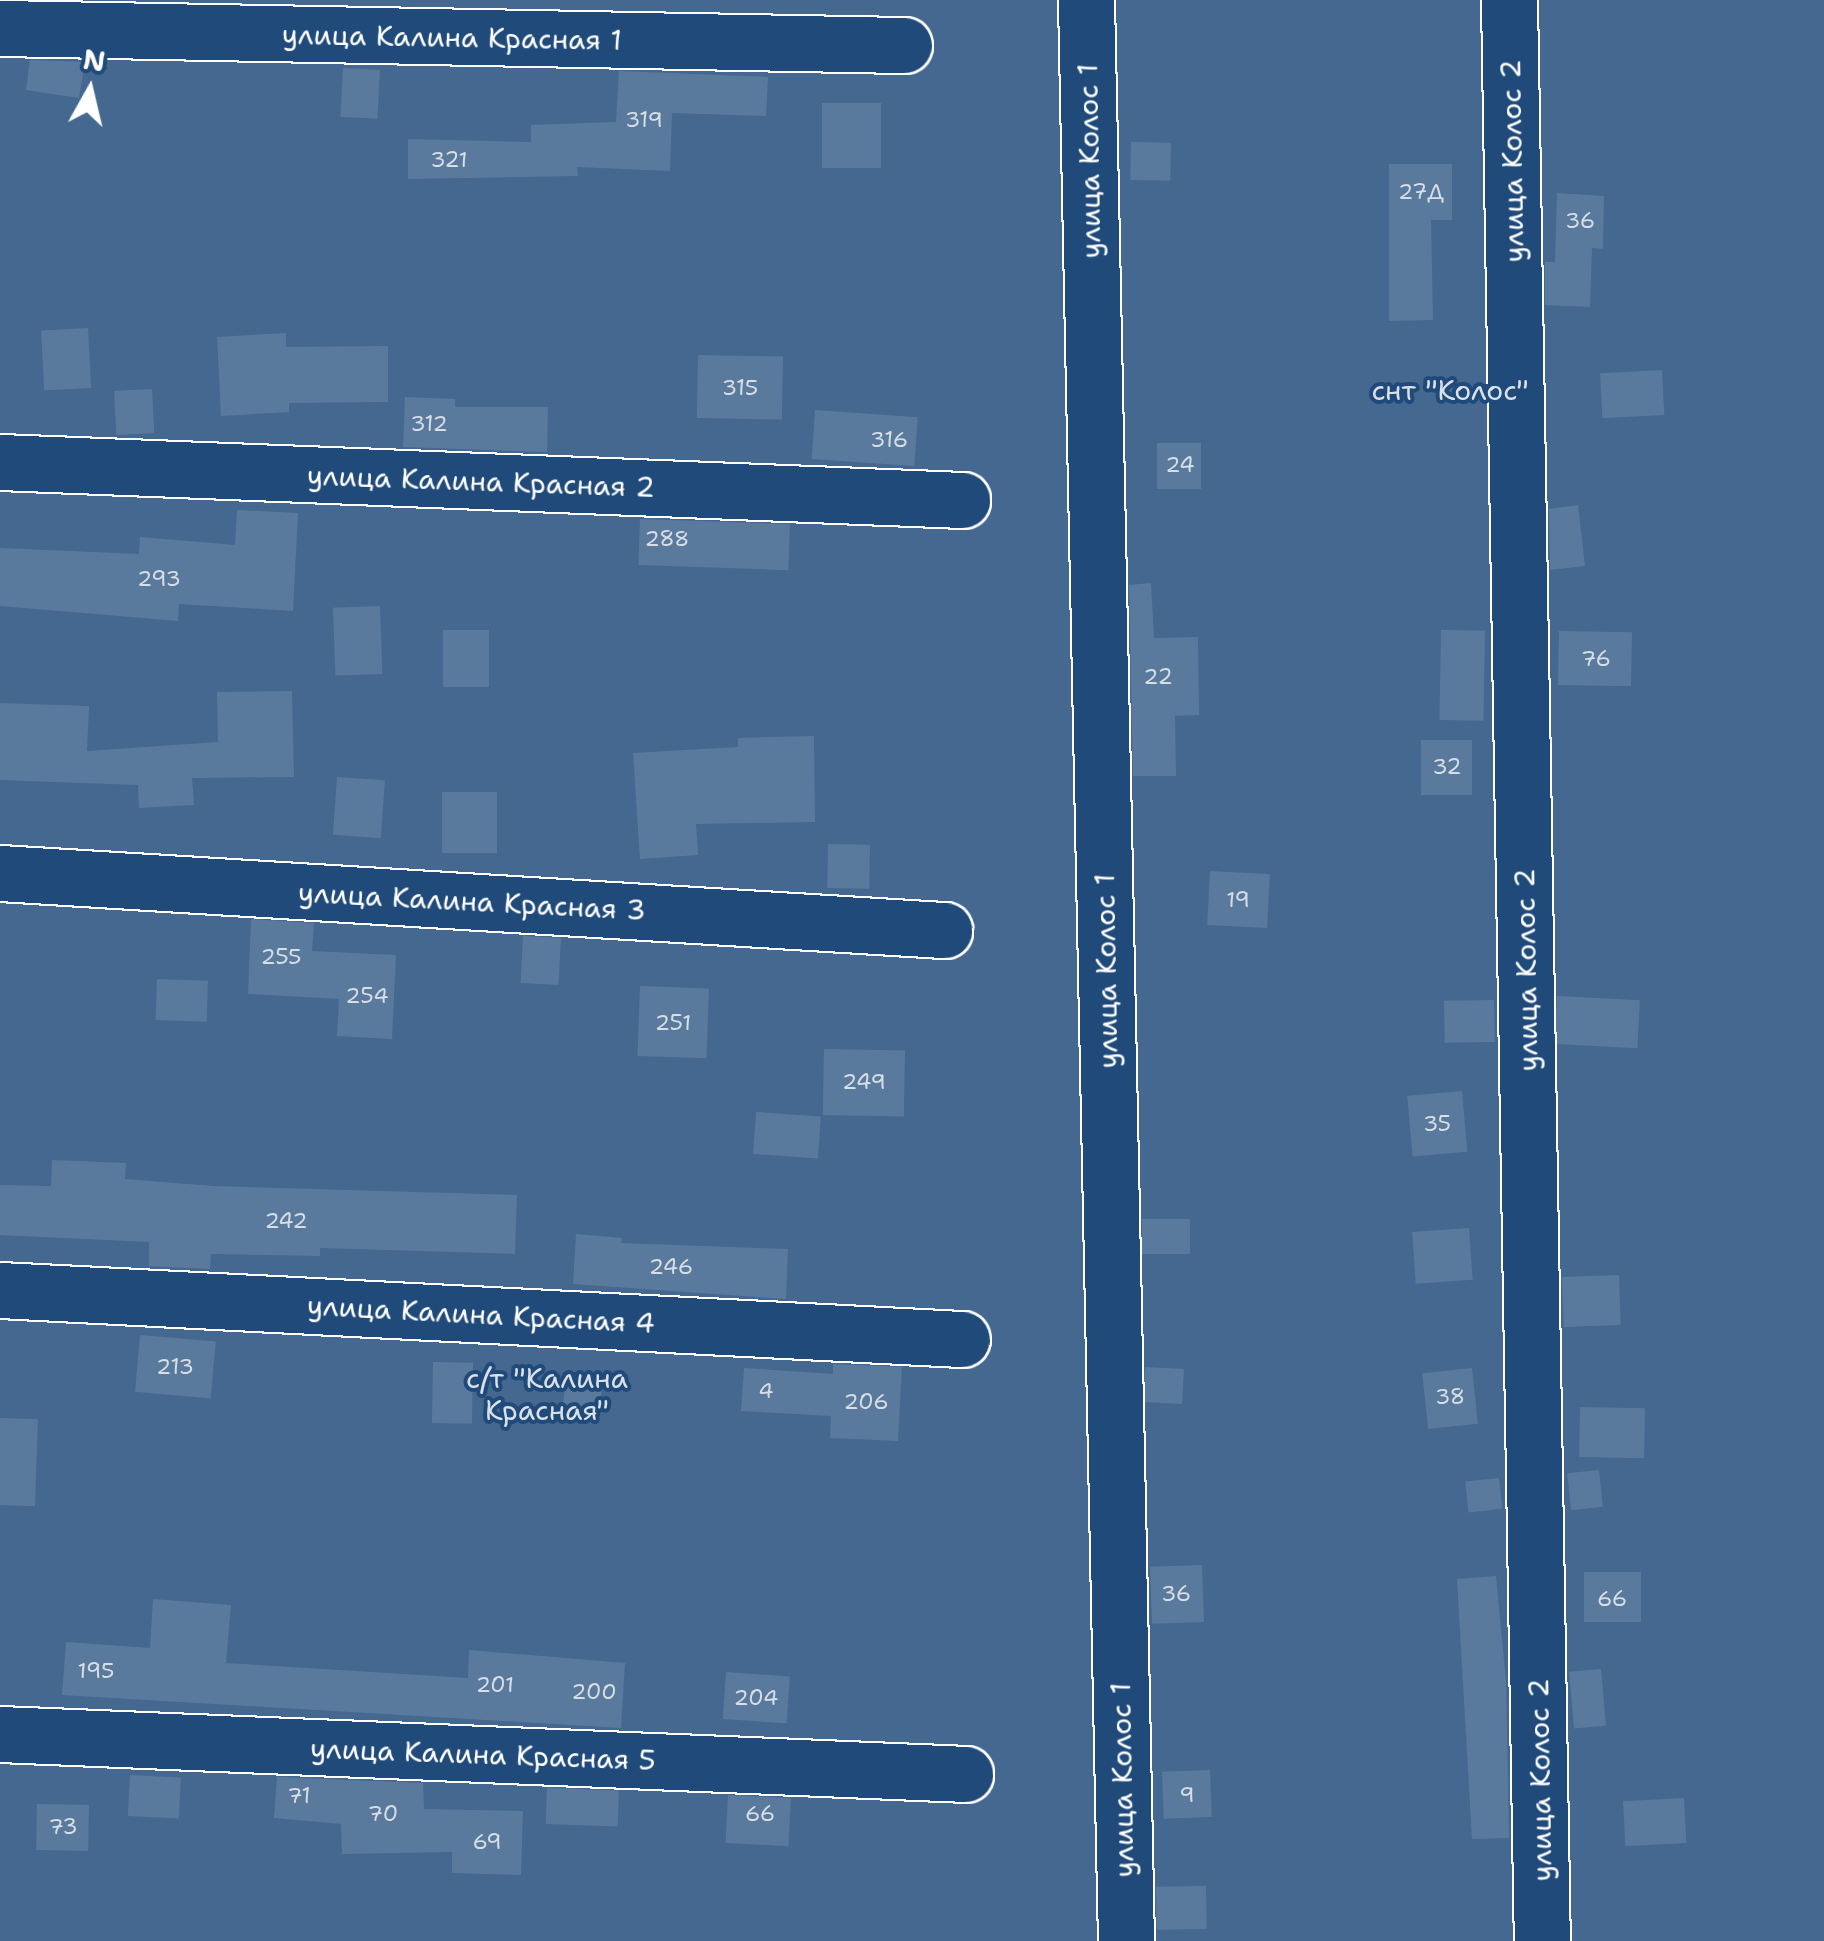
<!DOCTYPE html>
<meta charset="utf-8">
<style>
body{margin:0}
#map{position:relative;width:1824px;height:1941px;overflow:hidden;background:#28517f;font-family:"Shantell Sans",sans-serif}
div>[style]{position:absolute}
.green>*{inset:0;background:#446890;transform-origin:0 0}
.building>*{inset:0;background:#5a7a9d;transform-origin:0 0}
.roads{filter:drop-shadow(2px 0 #fff) drop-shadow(-2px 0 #fff) drop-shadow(0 2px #fff) drop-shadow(0 -2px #fff)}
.minor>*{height:55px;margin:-27.5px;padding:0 27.5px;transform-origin:27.5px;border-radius:27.5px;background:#1f4a7a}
span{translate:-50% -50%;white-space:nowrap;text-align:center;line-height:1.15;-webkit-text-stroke:8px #1f4a7a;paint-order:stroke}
.number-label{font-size:22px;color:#d6dee6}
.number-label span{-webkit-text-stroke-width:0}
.street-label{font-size:28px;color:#fff}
.park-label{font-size:28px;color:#dae1e9}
.north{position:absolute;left:40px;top:40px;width:100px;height:100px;-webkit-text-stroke:8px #1f4a7a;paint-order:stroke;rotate:8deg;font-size:28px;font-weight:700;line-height:40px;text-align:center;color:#fff}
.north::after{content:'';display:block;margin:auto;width:35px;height:45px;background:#fff;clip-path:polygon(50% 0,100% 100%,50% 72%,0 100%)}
</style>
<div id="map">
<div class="green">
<div style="left:0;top:0;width:1824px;height:1941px"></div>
</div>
<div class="building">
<div style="clip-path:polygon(30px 60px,85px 62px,79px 98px,26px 90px)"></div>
<div style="left:343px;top:68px;width:37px;height:49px;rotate:3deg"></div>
<div style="clip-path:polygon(619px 71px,768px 77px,766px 116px,672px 113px,670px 171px,577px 167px,578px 176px,408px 179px,408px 139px,531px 142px,531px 125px,616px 122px)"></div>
<div style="left:822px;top:103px;width:59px;height:65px"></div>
<div style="left:1131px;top:142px;width:40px;height:38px;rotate:1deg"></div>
<div style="clip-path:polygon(1389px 164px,1452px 164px,1452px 220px,1431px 220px,1433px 320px,1389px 321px)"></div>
<div style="clip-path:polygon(1557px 193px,1604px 196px,1603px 249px,1592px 248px,1590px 307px,1545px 305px,1545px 262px,1555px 262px)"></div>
<div style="left:88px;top:328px;width:60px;height:47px;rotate:87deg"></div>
<div style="clip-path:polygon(286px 333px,286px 347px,388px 346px,388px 402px,289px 403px,289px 412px,221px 416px,217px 337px)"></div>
<div style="left:698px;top:355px;width:85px;height:63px;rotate:1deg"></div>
<div style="left:1662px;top:370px;width:45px;height:62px;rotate:87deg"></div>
<div style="left:152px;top:389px;width:44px;height:38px;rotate:87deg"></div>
<div style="clip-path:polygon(405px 397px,455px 399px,455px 407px,548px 407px,547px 452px,403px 447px)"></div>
<div style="left:815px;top:410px;width:103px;height:49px;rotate:4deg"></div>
<div style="left:1157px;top:443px;width:44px;height:46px"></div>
<div style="clip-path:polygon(1578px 505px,1585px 566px,1550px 570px,1549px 509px)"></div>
<div style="clip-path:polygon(237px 510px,298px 513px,293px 611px,179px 604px,178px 621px,0 606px,0 548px,139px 554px,140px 537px,235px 545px)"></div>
<div style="left:640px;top:519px;width:150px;height:46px;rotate:2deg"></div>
<div style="clip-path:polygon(1151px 583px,1154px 638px,1198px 637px,1199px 715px,1175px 716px,1176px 776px,1133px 776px,1129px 585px)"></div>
<div style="left:380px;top:606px;width:68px;height:47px;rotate:88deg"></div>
<div style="left:489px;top:630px;width:57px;height:46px;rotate:90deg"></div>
<div style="left:1441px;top:630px;width:44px;height:90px;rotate:1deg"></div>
<div style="left:1559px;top:631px;width:73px;height:54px;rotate:1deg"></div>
<div style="clip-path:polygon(292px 691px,294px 777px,192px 778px,194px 805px,139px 808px,138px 785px,0 780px,0 703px,89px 706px,87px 751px,218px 742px,217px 692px)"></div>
<div style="clip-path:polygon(814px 736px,815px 822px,696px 824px,698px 855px,640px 859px,633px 753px,738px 747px,738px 738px)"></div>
<div style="left:1421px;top:740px;width:51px;height:55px"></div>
<div style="left:337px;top:777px;width:48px;height:58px;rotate:4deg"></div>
<div style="left:442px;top:792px;width:55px;height:61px"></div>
<div style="left:828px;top:844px;width:42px;height:44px;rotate:1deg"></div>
<div style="left:1210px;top:871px;width:60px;height:54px;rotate:3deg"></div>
<div style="clip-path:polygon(251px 919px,314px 923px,312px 951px,396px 955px,392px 1039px,337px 1036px,339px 999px,248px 994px)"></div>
<div style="left:523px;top:936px;width:38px;height:47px;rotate:3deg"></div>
<div style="left:157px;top:979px;width:51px;height:41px;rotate:2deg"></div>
<div style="left:640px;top:986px;width:69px;height:70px;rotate:2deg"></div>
<div style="left:1557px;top:996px;width:83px;height:48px;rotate:3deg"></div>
<div style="left:1494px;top:1000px;width:42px;height:50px;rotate:89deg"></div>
<div style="left:824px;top:1049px;width:81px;height:66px;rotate:1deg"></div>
<div style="left:1462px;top:1091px;width:61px;height:55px;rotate:85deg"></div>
<div style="left:756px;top:1112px;width:65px;height:42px;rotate:4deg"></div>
<div style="clip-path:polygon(52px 1160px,126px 1163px,125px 1179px,213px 1186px,517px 1195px,515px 1254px,320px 1248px,320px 1256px,211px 1254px,210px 1269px,149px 1266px,149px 1242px,0 1235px,0 1185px,51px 1186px)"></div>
<div style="left:1142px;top:1219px;width:48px;height:35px"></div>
<div style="left:1469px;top:1228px;width:52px;height:57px;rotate:86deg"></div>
<div style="clip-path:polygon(576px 1234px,622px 1238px,621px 1243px,788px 1249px,786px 1299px,573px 1284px)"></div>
<div style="left:1619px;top:1275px;width:50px;height:57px;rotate:88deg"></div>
<div style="left:140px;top:1335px;width:76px;height:57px;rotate:5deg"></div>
<div style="left:433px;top:1362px;width:40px;height:61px;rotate:1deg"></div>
<div style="clip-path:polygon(833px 1364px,902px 1367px,898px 1441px,830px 1438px,831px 1416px,741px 1411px,744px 1368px,833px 1374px)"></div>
<div style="left:1145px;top:1367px;width:39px;height:35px;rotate:3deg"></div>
<div style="left:1472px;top:1368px;width:56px;height:50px;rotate:84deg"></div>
<div style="left:566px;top:1372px;width:37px;height:46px;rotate:5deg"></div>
<div style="left:1580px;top:1407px;width:65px;height:50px;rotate:1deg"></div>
<div style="left:0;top:1418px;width:38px;height:87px;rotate:2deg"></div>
<div style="left:1599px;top:1470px;width:37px;height:32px;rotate:84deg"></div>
<div style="left:1499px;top:1478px;width:31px;height:34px;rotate:84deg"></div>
<div style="left:1202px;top:1565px;width:57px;height:52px;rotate:88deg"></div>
<div style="left:1641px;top:1572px;width:50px;height:57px;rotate:90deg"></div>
<div style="clip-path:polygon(1496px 1576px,1506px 1681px,1509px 1838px,1472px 1839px,1457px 1579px)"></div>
<div style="clip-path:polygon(153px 1599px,231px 1605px,226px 1663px,468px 1678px,469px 1650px,625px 1663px,621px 1728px,62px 1695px,66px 1642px,150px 1648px)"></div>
<div style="left:1601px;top:1669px;width:57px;height:32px;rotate:85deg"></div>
<div style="left:726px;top:1672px;width:64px;height:47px;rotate:4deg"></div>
<div style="left:1210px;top:1770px;width:47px;height:48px;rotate:88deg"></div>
<div style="left:130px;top:1775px;width:51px;height:41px;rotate:3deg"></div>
<div style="clip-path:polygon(277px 1777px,423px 1783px,424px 1809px,523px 1811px,521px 1875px,452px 1873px,452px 1852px,342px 1854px,341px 1824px,274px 1818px)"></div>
<div style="left:547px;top:1788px;width:72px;height:36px;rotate:2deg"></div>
<div style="left:728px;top:1795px;width:63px;height:48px;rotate:3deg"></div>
<div style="left:1684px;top:1798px;width:45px;height:61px;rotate:87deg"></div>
<div style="left:37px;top:1804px;width:52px;height:46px;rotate:1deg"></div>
<div style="left:1206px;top:1886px;width:43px;height:50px;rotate:89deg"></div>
</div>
<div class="roads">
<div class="minor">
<div style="left:1086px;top:0;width:1941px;rotate:88.82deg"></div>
<div style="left:1509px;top:0;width:1941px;rotate:89.03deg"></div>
<div style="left:0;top:28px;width:904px;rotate:1.08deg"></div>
<div style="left:0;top:462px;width:963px;rotate:2.26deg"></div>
<div style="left:0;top:873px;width:946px;rotate:3.46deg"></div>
<div style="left:0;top:1290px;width:963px;rotate:2.92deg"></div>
<div style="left:0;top:1734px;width:966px;rotate:2.37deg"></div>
</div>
</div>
<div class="number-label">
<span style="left:644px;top:120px">319</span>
<span style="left:449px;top:160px">321</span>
<span style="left:1421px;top:192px">27Д</span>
<span style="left:1580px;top:221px">36</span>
<span style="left:740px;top:388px">315</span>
<span style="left:429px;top:424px">312</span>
<span style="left:889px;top:440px">316</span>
<span style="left:1180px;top:465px">24</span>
<span style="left:667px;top:539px">288</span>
<span style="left:159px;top:579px">293</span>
<span style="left:1596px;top:659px">76</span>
<span style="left:1158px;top:677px">22</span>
<span style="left:1447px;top:767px">32</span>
<span style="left:1238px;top:900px">19</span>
<span style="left:281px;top:957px">255</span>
<span style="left:367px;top:996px">254</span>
<span style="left:673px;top:1023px">251</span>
<span style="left:864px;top:1082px">249</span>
<span style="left:1437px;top:1124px">35</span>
<span style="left:286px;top:1221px">242</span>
<span style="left:671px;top:1267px">246</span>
<span style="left:175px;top:1367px">213</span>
<span style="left:766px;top:1391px">4</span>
<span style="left:1450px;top:1397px">38</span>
<span style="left:866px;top:1402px">206</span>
<span style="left:1176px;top:1594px">36</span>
<span style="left:1612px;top:1599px">66</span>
<span style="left:96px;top:1671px">195</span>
<span style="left:495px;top:1685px">201</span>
<span style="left:594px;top:1692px">200</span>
<span style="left:756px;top:1698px">204</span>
<span style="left:1187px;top:1795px">9</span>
<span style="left:299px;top:1796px">71</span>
<span style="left:383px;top:1814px">70</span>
<span style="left:760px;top:1814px">66</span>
<span style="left:63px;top:1827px">73</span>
<span style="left:487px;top:1842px">69</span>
</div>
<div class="street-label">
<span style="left:452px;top:37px;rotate:1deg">улица Калина Красная 1</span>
<span style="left:1089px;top:161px;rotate:-91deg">улица Колос 1</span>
<span style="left:1512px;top:161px;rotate:-91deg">улица Колос 2</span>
<span style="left:481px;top:481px;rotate:2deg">улица Калина Красная 2</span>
<span style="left:472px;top:901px;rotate:3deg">улица Калина Красная 3</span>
<span style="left:1526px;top:970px;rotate:-91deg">улица Колос 2</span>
<span style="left:1106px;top:971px;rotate:-91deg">улица Колос 1</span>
<span style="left:481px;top:1314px;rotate:3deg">улица Калина Красная 4</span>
<span style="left:483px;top:1754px;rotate:2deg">улица Калина Красная 5</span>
<span style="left:1122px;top:1780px;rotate:-91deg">улица Колос 1</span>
<span style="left:1540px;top:1780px;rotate:-91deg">улица Колос 2</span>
</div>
<div class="park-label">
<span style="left:1450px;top:390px">снт "Колос"</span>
<span style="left:547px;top:1394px">с/т "Калина<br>Красная"</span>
</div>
<div class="north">N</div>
</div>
